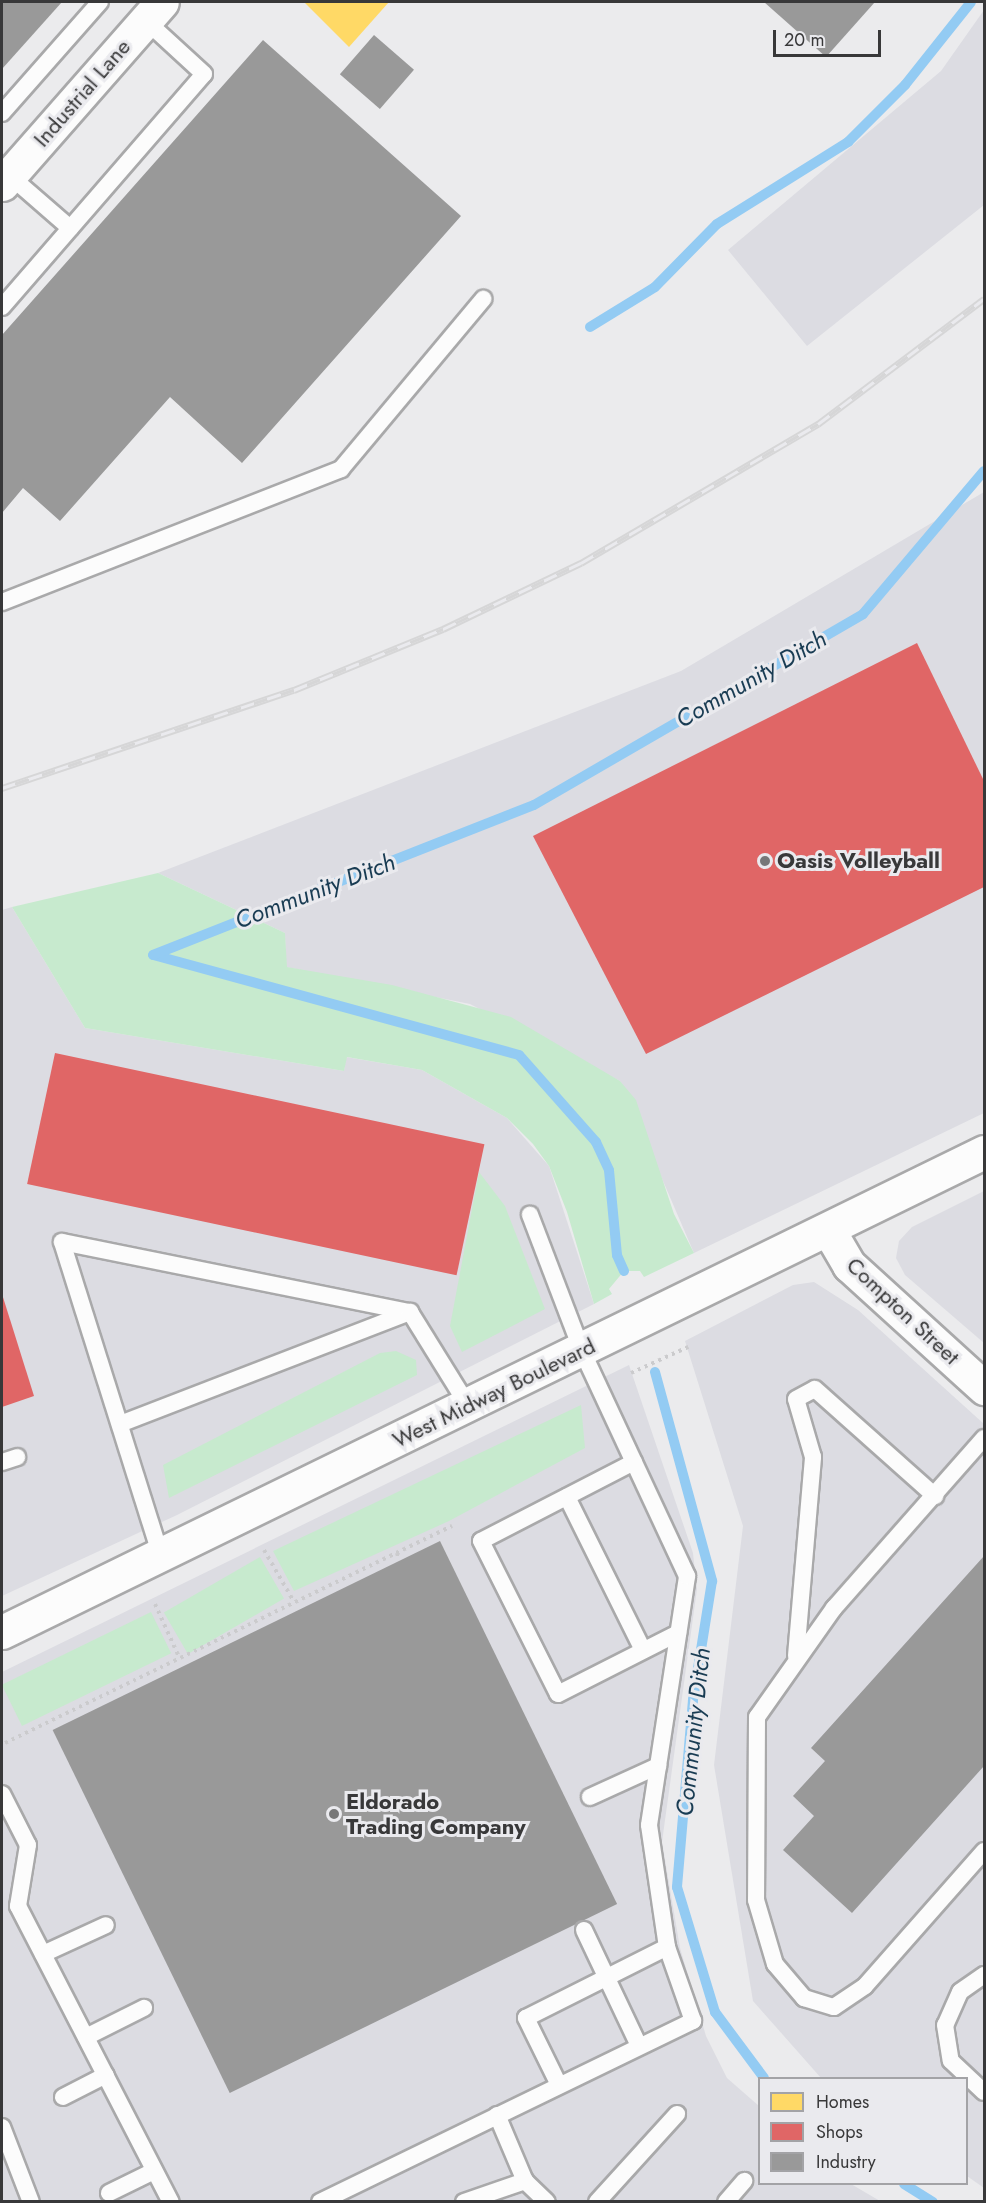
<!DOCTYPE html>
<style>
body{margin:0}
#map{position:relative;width:986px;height:2203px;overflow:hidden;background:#ebebed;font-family:Jost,sans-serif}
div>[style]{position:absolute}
.built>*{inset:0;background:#dcdce2}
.green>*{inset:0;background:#c7eace;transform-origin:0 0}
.homes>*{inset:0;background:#ffd966}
.shops>*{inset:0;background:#e06666;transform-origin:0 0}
.industry>*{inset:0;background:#999;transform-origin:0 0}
.stream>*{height:10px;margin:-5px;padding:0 5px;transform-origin:5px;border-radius:5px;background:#93cbf3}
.path>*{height:4px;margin-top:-2px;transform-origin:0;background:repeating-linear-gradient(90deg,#cbcbcd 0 3px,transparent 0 7.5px)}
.roads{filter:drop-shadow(2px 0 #a9a9aa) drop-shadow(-2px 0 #a9a9aa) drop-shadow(0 2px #a9a9aa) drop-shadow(0 -2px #a9a9aa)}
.service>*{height:16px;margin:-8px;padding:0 8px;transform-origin:8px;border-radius:8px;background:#fcfcfc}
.minor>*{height:33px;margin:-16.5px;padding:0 16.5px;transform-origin:16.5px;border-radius:16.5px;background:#fcfcfc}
.tertiary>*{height:33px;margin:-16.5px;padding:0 16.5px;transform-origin:16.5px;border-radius:16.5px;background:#fcfcfc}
.rail>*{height:7px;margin-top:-3.5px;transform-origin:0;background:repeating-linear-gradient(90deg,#eaeaee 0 14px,#d6d6d7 0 28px);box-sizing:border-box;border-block:2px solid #d6d6d7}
.dots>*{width:16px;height:16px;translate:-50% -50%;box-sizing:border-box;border:3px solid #eaeaee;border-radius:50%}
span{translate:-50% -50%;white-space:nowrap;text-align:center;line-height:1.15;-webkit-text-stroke:6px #eaeaee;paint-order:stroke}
.street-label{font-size:22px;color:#383839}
.poi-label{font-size:22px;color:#383839;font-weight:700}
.left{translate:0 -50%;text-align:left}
.water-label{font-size:24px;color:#193c53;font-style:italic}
.frame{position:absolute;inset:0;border:3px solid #383839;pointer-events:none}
.legend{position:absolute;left:758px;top:2077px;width:210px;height:108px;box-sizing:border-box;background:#eaeaee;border:2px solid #a3a3a6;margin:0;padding:8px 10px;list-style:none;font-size:18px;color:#383839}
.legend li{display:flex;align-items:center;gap:12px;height:30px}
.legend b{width:30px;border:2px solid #a3a3a6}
.scale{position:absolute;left:773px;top:30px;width:108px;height:27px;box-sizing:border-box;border:3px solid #383839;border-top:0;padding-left:8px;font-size:18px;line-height:21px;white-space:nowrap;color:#383839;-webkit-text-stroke:4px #eaeaee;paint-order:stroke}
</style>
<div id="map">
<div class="built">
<div style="clip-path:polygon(984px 10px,984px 205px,807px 346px,728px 250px,941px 71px)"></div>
<div style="clip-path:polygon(984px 492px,984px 1113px,694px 1253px,620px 1081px,470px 1004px,286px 967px,285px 933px,158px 873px,681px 671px)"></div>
<div style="clip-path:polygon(12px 907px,85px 1028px,344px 1071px,346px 1057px,422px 1070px,507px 1118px,549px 1166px,594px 1304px,177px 1515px,2px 1596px,2px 910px)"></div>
<div style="clip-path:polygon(984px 1191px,984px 1343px,905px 1275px,896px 1258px,899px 1241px,912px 1227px)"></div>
<div style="clip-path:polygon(814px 1282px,858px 1310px,984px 1424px,984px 2188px,967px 2176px,966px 2078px,821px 2078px,753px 2001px,714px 1765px,743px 1526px,685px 1341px,793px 1285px)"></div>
<div style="clip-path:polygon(629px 1365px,693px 1553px,697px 1589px,662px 1842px,680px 1948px,706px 2036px,727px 2078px,759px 2106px,760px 2184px,851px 2184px,880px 2201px,2px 2202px,2px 1672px)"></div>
</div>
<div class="green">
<div style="clip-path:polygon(158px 873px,285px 933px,287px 967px,392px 985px,511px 1017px,620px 1081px,636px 1100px,674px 1214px,694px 1253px,644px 1277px,640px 1271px,624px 1271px,609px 1289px,612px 1294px,594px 1304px,567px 1212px,549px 1166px,533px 1144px,507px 1118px,422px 1070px,347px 1057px,344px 1071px,85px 1028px,12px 907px)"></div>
<div style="clip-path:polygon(479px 1172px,505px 1206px,545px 1309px,462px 1352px,450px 1326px)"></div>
<div style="clip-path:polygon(396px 1351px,416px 1360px,417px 1375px,169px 1498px,163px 1465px,380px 1353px)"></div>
<div style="clip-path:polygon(581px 1405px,585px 1448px,449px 1521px,294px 1591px,273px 1551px)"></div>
<div style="left:260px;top:1557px;width:48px;height:111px;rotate:60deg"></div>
<div style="left:151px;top:1612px;width:46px;height:166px;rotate:64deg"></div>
</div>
<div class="homes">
<div style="clip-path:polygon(304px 2px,389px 2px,349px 47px)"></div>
</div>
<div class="shops">
<div style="clip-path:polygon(917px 643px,984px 781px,984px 887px,646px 1054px,533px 836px)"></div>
<div style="left:55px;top:1053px;width:439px;height:134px;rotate:12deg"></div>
<div style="clip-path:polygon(2px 1294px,34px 1396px,2px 1407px)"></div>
</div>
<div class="industry">
<div style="clip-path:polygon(2px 2px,62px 2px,2px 69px)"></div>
<div style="clip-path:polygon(764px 2px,875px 2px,826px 57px)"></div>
<div style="left:374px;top:35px;width:53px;height:52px;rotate:41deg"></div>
<div style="clip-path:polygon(263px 40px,461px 216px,242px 463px,170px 397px,60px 521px,23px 488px,2px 513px,2px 335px)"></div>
<div style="left:440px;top:1541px;width:404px;height:431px;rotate:64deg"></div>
<div style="clip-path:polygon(984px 1556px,984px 1766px,852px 1913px,783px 1850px,814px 1816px,793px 1796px,825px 1761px,811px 1748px)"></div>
</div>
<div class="stream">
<div style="left:590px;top:327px;width:76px;rotate:-31.6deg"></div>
<div style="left:655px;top:287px;width:88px;rotate:-45.5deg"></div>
<div style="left:717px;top:224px;width:155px;rotate:-32deg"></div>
<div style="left:848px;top:142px;width:81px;rotate:-45deg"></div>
<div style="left:905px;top:85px;width:106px;rotate:-51.5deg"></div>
<div style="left:624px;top:1271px;width:17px;rotate:-114deg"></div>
<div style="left:617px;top:1255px;width:85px;rotate:-95.4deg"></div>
<div style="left:609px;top:1170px;width:31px;rotate:-115deg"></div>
<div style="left:596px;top:1142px;width:116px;rotate:-131.5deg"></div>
<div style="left:519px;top:1055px;width:379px;rotate:-164.7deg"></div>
<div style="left:153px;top:955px;width:409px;rotate:-21.5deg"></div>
<div style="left:534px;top:805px;width:380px;rotate:-30.1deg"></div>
<div style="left:863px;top:614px;width:187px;rotate:-49.8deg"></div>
<div style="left:655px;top:1372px;width:217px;rotate:74.7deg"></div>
<div style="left:712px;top:1581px;width:121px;rotate:99.1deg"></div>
<div style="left:693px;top:1700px;width:188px;rotate:94.9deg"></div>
<div style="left:677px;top:1887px;width:131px;rotate:73.1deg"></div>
<div style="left:715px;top:2012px;width:82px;rotate:53.4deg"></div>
<div style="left:904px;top:2184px;width:34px;rotate:32deg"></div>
</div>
<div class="path">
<div style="left:631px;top:1373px;width:63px;rotate:-24.5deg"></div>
<div style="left:264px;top:1550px;width:58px;rotate:59.9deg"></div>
<div style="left:397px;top:1553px;width:7px;rotate:74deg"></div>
<div style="left:155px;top:1604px;width:58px;rotate:65.6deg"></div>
<div style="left:5px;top:1743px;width:497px;rotate:-25.9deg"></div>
</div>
<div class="roads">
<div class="service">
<div style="left:2px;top:113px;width:148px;rotate:-48.6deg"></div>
<div style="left:9px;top:175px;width:81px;rotate:41deg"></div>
<div style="left:2px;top:307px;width:308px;rotate:-49.1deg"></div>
<div style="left:204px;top:74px;width:80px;rotate:-137.5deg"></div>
<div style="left:2px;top:602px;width:364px;rotate:-21.4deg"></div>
<div style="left:341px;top:469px;width:222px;rotate:-50.1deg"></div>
<div style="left:120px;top:1424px;width:311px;rotate:-21.1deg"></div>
<div style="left:984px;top:1438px;width:227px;rotate:131.4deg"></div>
<div style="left:834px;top:1608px;width:133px;rotate:125.2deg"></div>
<div style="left:757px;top:1717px;width:183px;rotate:90.3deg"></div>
<div style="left:756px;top:1900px;width:67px;rotate:73.5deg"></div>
<div style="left:775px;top:1964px;width:45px;rotate:49.5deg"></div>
<div style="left:804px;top:1998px;width:31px;rotate:17deg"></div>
<div style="left:834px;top:2007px;width:37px;rotate:-34deg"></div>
<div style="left:865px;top:1986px;width:180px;rotate:-48.6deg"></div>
<div style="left:2px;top:1462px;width:16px;rotate:-18deg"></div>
<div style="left:634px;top:1462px;width:172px;rotate:152.7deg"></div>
<div style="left:481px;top:1541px;width:171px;rotate:63.3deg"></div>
<div style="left:558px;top:1694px;width:135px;rotate:-26.9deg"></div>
<div style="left:567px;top:1497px;width:171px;rotate:63.6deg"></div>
<div style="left:160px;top:1553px;width:326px;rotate:-107.5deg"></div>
<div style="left:62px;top:1242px;width:355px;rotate:11.4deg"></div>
<div style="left:410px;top:1312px;width:112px;rotate:58.2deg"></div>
<div style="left:796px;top:1656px;width:200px;rotate:-85.1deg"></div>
<div style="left:813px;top:1457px;width:60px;rotate:-106.3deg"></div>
<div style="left:796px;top:1399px;width:21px;rotate:-28deg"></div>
<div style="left:815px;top:1389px;width:161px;rotate:41.7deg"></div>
<div style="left:2px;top:1794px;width:57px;rotate:63deg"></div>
<div style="left:28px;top:1845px;width:62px;rotate:99.3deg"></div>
<div style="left:18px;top:1906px;width:333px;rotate:62.7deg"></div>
<div style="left:590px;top:1797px;width:75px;rotate:-24.5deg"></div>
<div style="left:584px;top:1930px;width:128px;rotate:64.6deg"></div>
<div style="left:43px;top:1954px;width:69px;rotate:-24.7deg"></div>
<div style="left:984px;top:1975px;width:29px;rotate:145deg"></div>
<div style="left:960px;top:1992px;width:36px;rotate:114deg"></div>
<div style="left:945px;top:2025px;width:36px;rotate:81deg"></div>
<div style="left:951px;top:2061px;width:45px;rotate:43.2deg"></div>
<div style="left:86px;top:2037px;width:65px;rotate:-26.6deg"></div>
<div style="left:559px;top:2085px;width:75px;rotate:-116.2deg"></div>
<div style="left:526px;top:2018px;width:158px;rotate:-26.7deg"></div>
<div style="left:63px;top:2097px;width:48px;rotate:-27.1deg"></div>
<div style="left:497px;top:2115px;width:72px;rotate:67deg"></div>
<div style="left:525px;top:2181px;width:30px;rotate:44deg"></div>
<div style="left:2px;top:2127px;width:80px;rotate:68.9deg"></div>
<div style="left:109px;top:2193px;width:50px;rotate:-26.1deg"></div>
<div style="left:320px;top:2202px;width:415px;rotate:-25.9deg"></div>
<div style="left:693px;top:2021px;width:78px;rotate:-109.4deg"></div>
<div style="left:667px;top:1947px;width:123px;rotate:-98.4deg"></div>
<div style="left:649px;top:1825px;width:252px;rotate:-81.3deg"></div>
<div style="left:687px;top:1576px;width:248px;rotate:-115deg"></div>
<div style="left:582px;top:1351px;width:146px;rotate:-110.9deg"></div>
<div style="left:464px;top:2202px;width:65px;rotate:-19deg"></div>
<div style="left:597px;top:2202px;width:119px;rotate:-47.7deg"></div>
<div style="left:726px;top:2202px;width:28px;rotate:-49deg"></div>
</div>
<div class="minor">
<div style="left:828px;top:1229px;width:42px;rotate:59.7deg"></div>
<div style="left:849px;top:1265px;width:183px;rotate:42.3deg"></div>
<div style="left:2px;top:1632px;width:1093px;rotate:-26.05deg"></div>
</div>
<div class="tertiary">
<div style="left:2px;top:184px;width:242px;rotate:-48.7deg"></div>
</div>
</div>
<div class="rail">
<div style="left:2px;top:788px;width:308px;rotate:-18.6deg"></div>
<div style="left:294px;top:690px;width:161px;rotate:-22.3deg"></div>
<div style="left:443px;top:629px;width:153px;rotate:-25.6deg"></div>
<div style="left:581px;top:563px;width:275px;rotate:-30.4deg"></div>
<div style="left:818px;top:424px;width:208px;rotate:-37deg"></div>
</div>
<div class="dots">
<div style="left:765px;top:861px;background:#777778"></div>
<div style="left:334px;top:1814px;background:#777778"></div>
</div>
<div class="street-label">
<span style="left:82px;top:93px;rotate:-49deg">Industrial Lane</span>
<span style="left:903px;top:1311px;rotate:43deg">Compton Street</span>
<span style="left:494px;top:1393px;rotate:-26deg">West Midway Boulevard</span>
</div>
<div class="poi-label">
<span class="left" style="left:777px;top:861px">Oasis Volleyball</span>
<span class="left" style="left:346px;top:1814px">Eldorado<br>Trading Company</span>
</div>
<div class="water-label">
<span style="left:751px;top:679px;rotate:-30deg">Community Ditch</span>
<span style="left:315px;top:891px;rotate:-21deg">Community Ditch</span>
<span style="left:693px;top:1732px;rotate:-84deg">Community Ditch</span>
</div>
<div class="frame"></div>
<ul class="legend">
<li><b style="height:16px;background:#ffd966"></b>Homes</li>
<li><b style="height:16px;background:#e06666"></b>Shops</li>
<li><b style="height:16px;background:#999"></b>Industry</li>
</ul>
<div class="scale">20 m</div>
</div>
